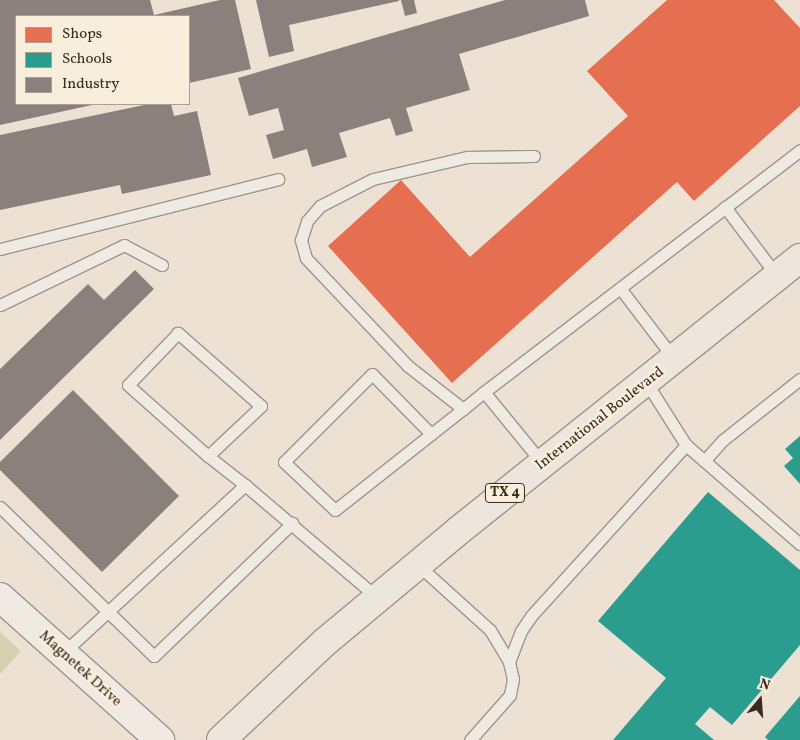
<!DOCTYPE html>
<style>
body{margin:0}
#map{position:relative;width:800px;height:740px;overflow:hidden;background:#ece1d2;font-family:Vollkorn,serif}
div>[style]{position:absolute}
.green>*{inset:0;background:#d5d0af}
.shops>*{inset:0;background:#e76f51}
.schools>*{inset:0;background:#2a9d8f}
.industry>*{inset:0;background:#8a817c}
.roads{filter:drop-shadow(1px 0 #9e968d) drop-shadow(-1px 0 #9e968d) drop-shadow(0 1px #9e968d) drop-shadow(0 -1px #9e968d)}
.lane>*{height:11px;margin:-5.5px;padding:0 5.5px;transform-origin:5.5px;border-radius:5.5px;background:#efeae2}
.secondary>*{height:28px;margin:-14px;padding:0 14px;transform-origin:14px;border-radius:14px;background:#efeae2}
.primary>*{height:28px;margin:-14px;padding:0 14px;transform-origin:14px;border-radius:14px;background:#ece6dd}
span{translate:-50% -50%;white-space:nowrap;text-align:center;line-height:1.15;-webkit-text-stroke:5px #f9eddb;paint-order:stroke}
.shield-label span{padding:1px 4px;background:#f9eddb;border:1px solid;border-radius:4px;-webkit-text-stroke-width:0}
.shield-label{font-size:14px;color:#382b20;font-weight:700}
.street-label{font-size:15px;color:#382b20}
.legend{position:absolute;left:15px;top:15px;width:175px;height:90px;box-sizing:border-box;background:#f9eddb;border:1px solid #ac9f90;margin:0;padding:6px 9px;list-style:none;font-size:15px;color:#382b20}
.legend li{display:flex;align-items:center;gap:10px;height:25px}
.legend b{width:25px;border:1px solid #ac9f90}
.north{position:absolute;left:735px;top:675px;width:50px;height:50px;-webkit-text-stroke:4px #f9eddb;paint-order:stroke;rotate:18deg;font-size:14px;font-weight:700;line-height:20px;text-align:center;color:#382b20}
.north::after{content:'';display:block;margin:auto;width:18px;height:22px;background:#382b20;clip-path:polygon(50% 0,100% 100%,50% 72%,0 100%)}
</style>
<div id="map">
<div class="green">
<div style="clip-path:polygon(0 632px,21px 651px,0 674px)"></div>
</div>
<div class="shops">
<div style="clip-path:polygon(667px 0,774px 0,800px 28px,800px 106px,694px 201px,677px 182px,452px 383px,328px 246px,401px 180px,470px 257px,628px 116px,587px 71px)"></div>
</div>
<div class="schools">
<div style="clip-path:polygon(800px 436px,800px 484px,784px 466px,793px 458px,785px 449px)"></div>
<div style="clip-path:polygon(708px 492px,800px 570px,800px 645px,732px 725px,710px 707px,695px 724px,714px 740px,613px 740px,666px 678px,598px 621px)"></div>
<div style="clip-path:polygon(800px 696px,800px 740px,768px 740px,765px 737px)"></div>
</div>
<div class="industry">
<div style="clip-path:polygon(0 0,150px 0,154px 15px,220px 0,235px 0,251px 69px,189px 83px,189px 16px,16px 16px,16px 104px,92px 105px,0 125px)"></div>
<div style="clip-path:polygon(256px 0,399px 0,399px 1px,289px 25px,294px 51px,269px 57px)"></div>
<div style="clip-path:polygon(401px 0,414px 0,417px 13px,405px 16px)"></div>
<div style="clip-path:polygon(505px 0,585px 0,589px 16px,459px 54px,470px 90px,406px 108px,413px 131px,396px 136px,390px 118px,339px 133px,347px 157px,312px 167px,307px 149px,273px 159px,266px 135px,284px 130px,278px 108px,249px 116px,238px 78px)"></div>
<div style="clip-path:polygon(149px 104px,171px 104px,174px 116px,197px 111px,211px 175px,122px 194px,120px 185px,0 210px,0 135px)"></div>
<div style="clip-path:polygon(135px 270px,154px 289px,0 440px,0 369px,88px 284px,104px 300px)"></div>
<div style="clip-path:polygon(73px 390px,179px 496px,102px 572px,0 470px,0 462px)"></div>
</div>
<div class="roads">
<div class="lane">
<div style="left:725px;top:207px;width:86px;rotate:53deg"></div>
<div style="left:0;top:249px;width:287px;rotate:-14.1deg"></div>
<div style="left:620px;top:288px;width:91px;rotate:52.6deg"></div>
<div style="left:0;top:305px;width:138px;rotate:-25.8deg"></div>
<div style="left:124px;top:245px;width:43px;rotate:27.8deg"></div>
<div style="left:646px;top:382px;width:75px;rotate:57.6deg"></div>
<div style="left:686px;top:445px;width:151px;rotate:41deg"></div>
<div style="left:463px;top:409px;width:70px;rotate:-142deg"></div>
<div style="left:408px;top:366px;width:149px;rotate:-133.4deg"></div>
<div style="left:306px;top:258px;width:19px;rotate:-106deg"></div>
<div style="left:301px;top:240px;width:20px;rotate:-72deg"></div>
<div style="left:307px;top:221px;width:20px;rotate:-49deg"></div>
<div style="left:320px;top:206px;width:59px;rotate:-27deg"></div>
<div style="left:373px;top:179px;width:97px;rotate:-13.2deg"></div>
<div style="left:467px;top:157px;width:67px;rotate:-0.9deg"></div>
<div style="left:431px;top:434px;width:84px;rotate:-134.5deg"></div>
<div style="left:372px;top:374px;width:124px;rotate:135deg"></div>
<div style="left:284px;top:462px;width:70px;rotate:43.3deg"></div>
<div style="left:335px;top:510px;width:163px;rotate:-38.3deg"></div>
<div style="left:463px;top:409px;width:27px;rotate:-39deg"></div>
<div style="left:208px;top:456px;width:73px;rotate:-43.3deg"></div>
<div style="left:261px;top:406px;width:111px;rotate:-138.7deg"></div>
<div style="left:178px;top:333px;width:72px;rotate:133.9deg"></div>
<div style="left:128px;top:385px;width:107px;rotate:41.6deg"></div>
<div style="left:208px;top:456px;width:47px;rotate:38.1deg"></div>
<div style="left:704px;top:461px;width:28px;rotate:-48deg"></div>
<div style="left:723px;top:440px;width:98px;rotate:-38.4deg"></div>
<div style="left:543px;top:464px;width:93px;rotate:-129.3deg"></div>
<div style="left:484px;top:392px;width:398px;rotate:-37.4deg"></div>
<div style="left:0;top:507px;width:214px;rotate:44.1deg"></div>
<div style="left:154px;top:656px;width:192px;rotate:-43.9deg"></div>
<div style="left:418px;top:565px;width:97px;rotate:42.1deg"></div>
<div style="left:490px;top:630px;width:37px;rotate:59deg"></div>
<div style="left:509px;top:662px;width:17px;rotate:77deg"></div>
<div style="left:513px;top:679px;width:16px;rotate:101deg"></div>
<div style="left:510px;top:695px;width:60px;rotate:131.6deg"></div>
<div style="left:63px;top:653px;width:248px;rotate:-42.7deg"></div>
<div style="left:245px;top:485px;width:175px;rotate:40.4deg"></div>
<div style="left:509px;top:662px;width:33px;rotate:-69deg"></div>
<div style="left:521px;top:631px;width:18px;rotate:-56deg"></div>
<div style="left:531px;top:616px;width:231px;rotate:-47.8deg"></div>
</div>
<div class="secondary">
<div style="left:0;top:597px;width:215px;rotate:41.8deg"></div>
</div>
<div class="primary">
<div style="left:221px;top:740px;width:143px;rotate:-43.3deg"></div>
<div style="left:325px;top:642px;width:173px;rotate:-39.8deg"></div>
<div style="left:458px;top:531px;width:438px;rotate:-38.6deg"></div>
</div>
</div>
<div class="shield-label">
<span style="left:505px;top:493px">TX 4</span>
</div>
<div class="street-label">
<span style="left:600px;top:419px;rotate:-38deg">International Boulevard</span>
<span style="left:80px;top:669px;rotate:42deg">Magnetek Drive</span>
</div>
<ul class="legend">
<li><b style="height:14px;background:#e76f51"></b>Shops</li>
<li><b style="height:14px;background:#2a9d8f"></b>Schools</li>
<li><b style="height:14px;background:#8a817c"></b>Industry</li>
</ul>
<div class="north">N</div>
</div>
